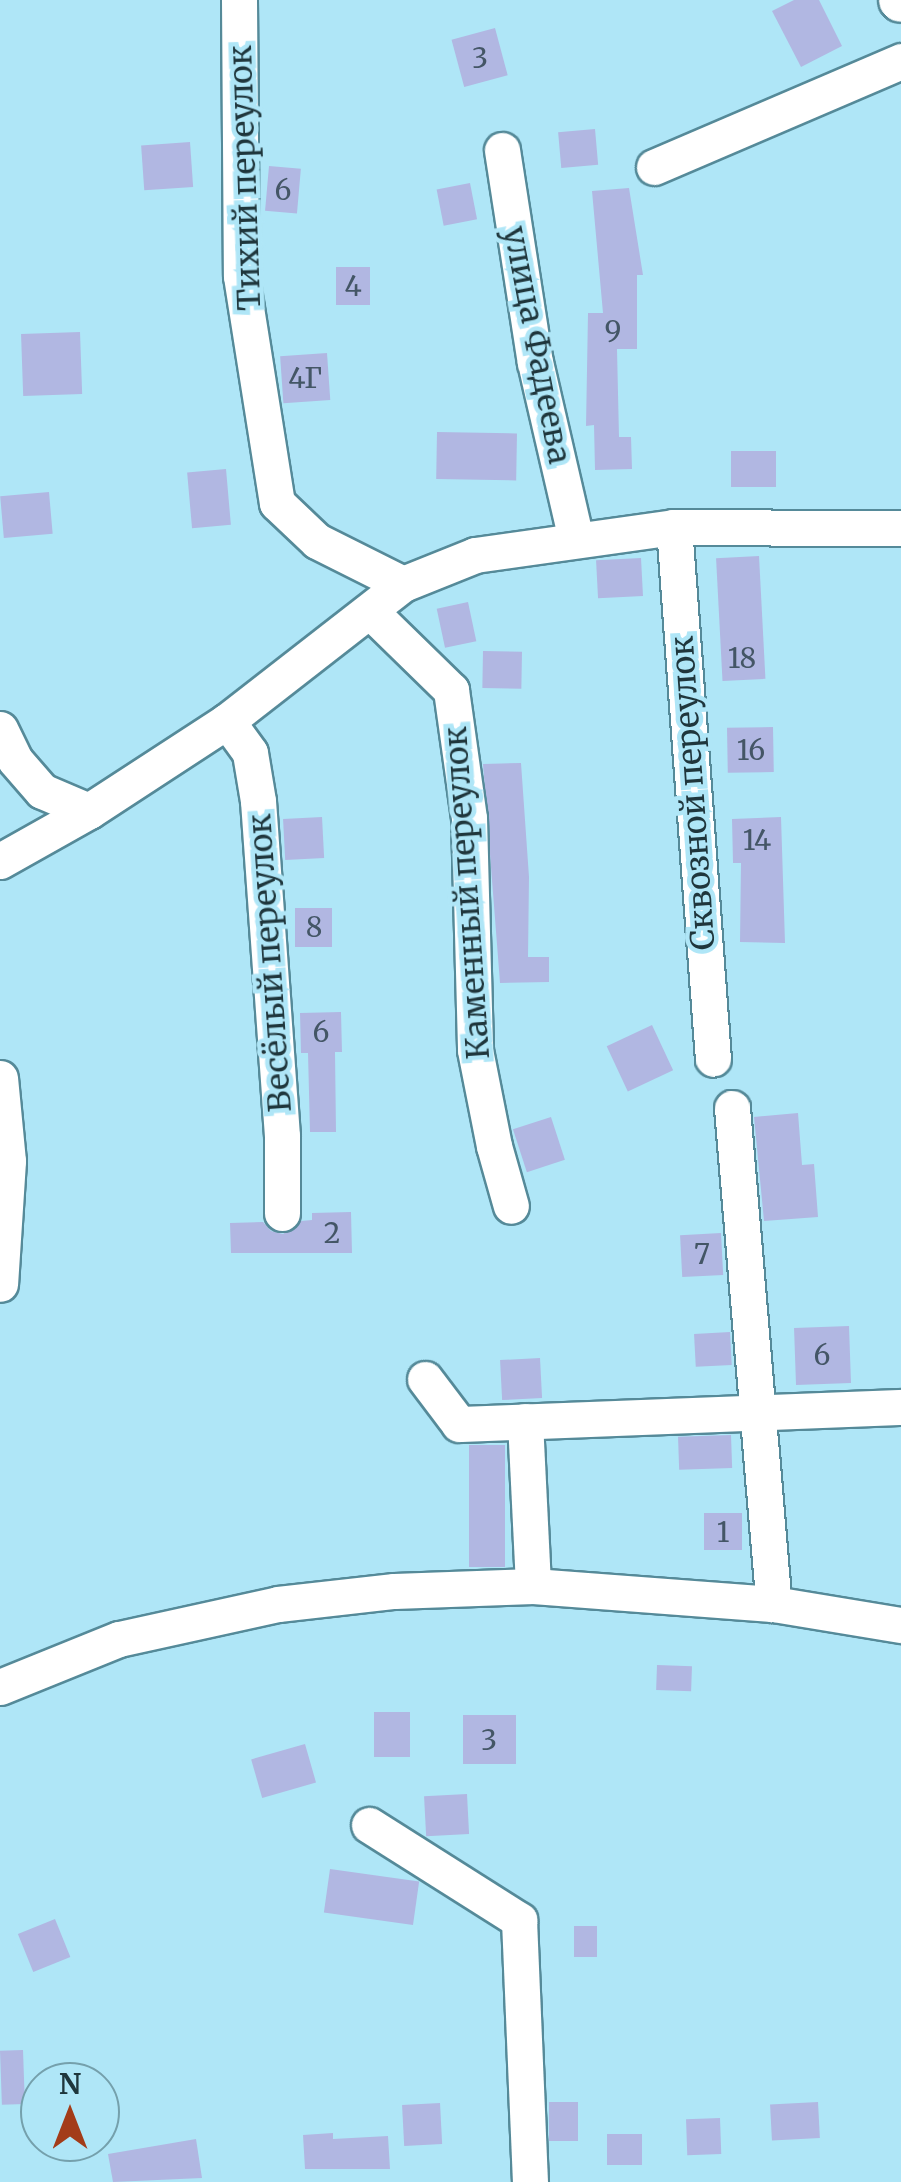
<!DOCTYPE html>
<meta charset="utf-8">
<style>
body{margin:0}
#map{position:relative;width:901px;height:2182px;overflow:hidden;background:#afe6f7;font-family:Merriweather,serif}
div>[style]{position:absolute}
.building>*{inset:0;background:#b1b7e2;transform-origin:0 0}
.roads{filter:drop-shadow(2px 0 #558a99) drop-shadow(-2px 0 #558a99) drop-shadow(0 2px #558a99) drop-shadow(0 -2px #558a99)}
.minor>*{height:35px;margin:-17.5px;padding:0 17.5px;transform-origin:17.5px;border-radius:17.5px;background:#fff}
.tertiary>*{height:42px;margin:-21px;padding:0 21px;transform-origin:21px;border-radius:21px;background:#fff}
span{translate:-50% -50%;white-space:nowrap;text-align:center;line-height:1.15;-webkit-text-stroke:9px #afe6f7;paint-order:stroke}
.number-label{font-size:28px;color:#445666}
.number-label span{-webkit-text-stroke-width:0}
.street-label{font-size:32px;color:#1f363c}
.north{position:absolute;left:20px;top:2062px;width:100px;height:100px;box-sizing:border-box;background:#afe6f7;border:2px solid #75a0ac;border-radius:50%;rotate:0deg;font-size:28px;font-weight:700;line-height:40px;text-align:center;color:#1f363c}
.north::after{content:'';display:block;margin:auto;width:35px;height:45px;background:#a33c19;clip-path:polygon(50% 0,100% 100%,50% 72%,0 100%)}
</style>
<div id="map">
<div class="building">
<div style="clip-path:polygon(794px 0,819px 0,842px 46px,801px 67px,772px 11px)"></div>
<div style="left:495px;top:28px;width:49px;height:45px;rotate:75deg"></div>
<div style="left:595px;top:129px;width:36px;height:37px;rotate:85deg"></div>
<div style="left:190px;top:142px;width:45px;height:49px;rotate:86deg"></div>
<div style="left:269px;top:166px;width:32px;height:45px;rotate:5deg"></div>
<div style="left:470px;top:183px;width:37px;height:34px;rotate:79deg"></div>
<div style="clip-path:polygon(629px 188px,643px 275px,637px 275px,637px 349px,617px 349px,619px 437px,631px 437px,632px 469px,595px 470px,594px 425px,586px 426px,588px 313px,603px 313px,592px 191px)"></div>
<div style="left:336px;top:267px;width:34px;height:38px"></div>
<div style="left:80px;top:332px;width:62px;height:59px;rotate:88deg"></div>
<div style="left:327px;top:353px;width:47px;height:47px;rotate:86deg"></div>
<div style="left:437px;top:432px;width:80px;height:47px;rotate:1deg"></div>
<div style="left:776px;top:451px;width:36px;height:45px;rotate:90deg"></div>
<div style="left:226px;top:469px;width:56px;height:39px;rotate:85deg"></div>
<div style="left:49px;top:492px;width:42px;height:49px;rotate:85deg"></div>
<div style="left:759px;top:556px;width:123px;height:43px;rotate:87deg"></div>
<div style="left:641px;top:558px;width:38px;height:45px;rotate:87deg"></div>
<div style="left:468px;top:602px;width:40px;height:32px;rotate:78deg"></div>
<div style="left:483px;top:651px;width:39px;height:37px;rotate:1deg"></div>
<div style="left:773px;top:727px;width:45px;height:46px;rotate:89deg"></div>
<div style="clip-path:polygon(521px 763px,529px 877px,528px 957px,549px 957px,549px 982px,500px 983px,483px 764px)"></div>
<div style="left:322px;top:817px;width:41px;height:39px;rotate:87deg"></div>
<div style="clip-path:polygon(781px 817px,785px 943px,740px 942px,741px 863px,733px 863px,732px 819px)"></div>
<div style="left:295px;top:908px;width:37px;height:39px"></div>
<div style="clip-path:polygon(341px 1012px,342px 1052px,335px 1052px,336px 1132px,310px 1132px,308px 1053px,301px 1053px,300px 1013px)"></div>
<div style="left:652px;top:1025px;width:50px;height:50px;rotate:65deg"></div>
<div style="clip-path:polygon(798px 1113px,802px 1165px,814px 1164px,818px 1217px,764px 1221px,754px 1117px)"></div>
<div style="left:551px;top:1117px;width:45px;height:40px;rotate:72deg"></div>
<div style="clip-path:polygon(351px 1212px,352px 1253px,231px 1253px,230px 1223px,263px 1222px,271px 1231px,283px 1234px,301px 1221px,312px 1220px,312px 1213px)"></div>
<div style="left:721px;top:1233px;width:42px;height:41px;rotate:87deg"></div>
<div style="left:849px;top:1326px;width:57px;height:55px;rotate:88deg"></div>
<div style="left:730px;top:1332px;width:33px;height:36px;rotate:87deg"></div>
<div style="left:540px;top:1358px;width:40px;height:40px;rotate:87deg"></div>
<div style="left:731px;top:1435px;width:33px;height:53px;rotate:88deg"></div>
<div style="left:469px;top:1445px;width:36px;height:122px"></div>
<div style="left:742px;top:1513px;width:37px;height:38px;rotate:90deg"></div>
<div style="left:657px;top:1665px;width:35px;height:25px;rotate:2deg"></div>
<div style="left:374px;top:1712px;width:36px;height:45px"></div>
<div style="left:463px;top:1715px;width:53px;height:49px"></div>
<div style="left:305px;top:1744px;width:40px;height:56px;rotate:74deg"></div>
<div style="left:467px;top:1794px;width:40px;height:43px;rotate:87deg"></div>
<div style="left:330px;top:1869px;width:90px;height:44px;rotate:8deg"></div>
<div style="left:55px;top:1919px;width:41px;height:40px;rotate:68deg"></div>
<div style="left:574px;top:1926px;width:23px;height:31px"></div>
<div style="left:23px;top:2050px;width:54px;height:23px;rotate:88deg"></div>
<div style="left:549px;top:2102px;width:29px;height:39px"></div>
<div style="left:818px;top:2102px;width:36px;height:48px;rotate:87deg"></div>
<div style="left:440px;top:2103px;width:41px;height:38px;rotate:87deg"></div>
<div style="left:720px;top:2118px;width:36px;height:34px;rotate:88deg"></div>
<div style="clip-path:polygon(333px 2133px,333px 2139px,388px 2136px,390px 2169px,305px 2169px,303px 2135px)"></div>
<div style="left:607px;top:2134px;width:35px;height:31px"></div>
<div style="clip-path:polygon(196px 2139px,202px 2178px,113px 2182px,108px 2154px)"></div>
</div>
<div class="roads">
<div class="minor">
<div style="left:239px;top:0;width:276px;rotate:89.6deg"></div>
<div style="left:241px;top:276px;width:230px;rotate:81deg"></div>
<div style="left:277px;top:503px;width:55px;rotate:43.5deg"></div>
<div style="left:317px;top:541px;width:96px;rotate:26.6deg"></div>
<div style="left:502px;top:150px;width:215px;rotate:81.2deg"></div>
<div style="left:535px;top:362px;width:182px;rotate:77deg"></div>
<div style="left:654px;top:167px;width:269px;rotate:-23.2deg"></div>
<div style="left:674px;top:527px;width:533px;rotate:85.81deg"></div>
<div style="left:371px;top:612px;width:112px;rotate:44.3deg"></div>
<div style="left:451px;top:690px;width:129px;rotate:82deg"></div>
<div style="left:469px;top:818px;width:232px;rotate:88.5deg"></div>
<div style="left:475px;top:1050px;width:98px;rotate:78.8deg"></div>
<div style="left:494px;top:1146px;width:62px;rotate:74.2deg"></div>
<div style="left:227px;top:721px;width:39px;rotate:54deg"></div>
<div style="left:250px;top:753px;width:49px;rotate:80.5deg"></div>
<div style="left:258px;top:801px;width:336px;rotate:85.9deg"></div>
<div style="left:282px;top:1136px;width:77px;rotate:90deg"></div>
<div style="left:0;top:729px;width:34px;rotate:64deg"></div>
<div style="left:15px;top:760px;width:41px;rotate:48.9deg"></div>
<div style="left:42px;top:791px;width:51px;rotate:23.1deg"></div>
<div style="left:0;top:861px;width:102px;rotate:-29.3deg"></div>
<div style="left:89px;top:811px;width:165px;rotate:-33.1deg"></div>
<div style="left:227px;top:721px;width:223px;rotate:-37.9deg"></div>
<div style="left:403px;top:584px;width:78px;rotate:-21.9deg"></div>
<div style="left:475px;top:555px;width:201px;rotate:-8deg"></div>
<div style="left:674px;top:527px;width:227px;rotate:0.3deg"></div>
<div style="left:0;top:1078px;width:83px;rotate:84.5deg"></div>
<div style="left:8px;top:1161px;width:123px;rotate:93.7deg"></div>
<div style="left:732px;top:1108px;width:498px;rotate:85.2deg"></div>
<div style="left:425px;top:1379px;width:56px;rotate:52.9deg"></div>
<div style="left:459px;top:1424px;width:442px;rotate:-2.2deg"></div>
<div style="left:525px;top:1421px;width:165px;rotate:87.2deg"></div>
<div style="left:0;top:1687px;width:128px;rotate:-22deg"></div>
<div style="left:119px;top:1639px;width:163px;rotate:-12.4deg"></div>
<div style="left:278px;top:1604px;width:117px;rotate:-6.4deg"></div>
<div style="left:394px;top:1591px;width:139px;rotate:-2.1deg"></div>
<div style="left:533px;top:1586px;width:242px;rotate:4.3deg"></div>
<div style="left:774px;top:1604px;width:129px;rotate:9.4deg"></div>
<div style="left:369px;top:1825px;width:178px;rotate:32.3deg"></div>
<div style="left:519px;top:1920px;width:262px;rotate:87.6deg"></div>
</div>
<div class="tertiary">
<div style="left:900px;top:0;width:1px;rotate:45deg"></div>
</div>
</div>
<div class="number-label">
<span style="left:480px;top:58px">3</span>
<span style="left:283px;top:190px">6</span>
<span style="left:353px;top:286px">4</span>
<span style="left:613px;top:331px">9</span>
<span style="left:305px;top:378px">4Г</span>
<span style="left:742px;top:658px">18</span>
<span style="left:751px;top:750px">16</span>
<span style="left:757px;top:840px">14</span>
<span style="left:314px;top:927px">8</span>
<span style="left:321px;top:1032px">6</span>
<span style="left:332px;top:1233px">2</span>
<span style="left:702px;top:1254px">7</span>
<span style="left:822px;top:1355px">6</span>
<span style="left:723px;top:1532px">1</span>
<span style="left:489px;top:1740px">3</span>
</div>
<div class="street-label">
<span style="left:245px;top:178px;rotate:-92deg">Тихий переулок</span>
<span style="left:537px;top:345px;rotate:79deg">улица Фадеева</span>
<span style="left:693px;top:793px;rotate:-94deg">Сквозной переулок</span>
<span style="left:467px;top:893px;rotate:-94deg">Каменный переулок</span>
<span style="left:270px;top:963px;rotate:-94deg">Весёлый переулок</span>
</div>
<div class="north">N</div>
</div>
